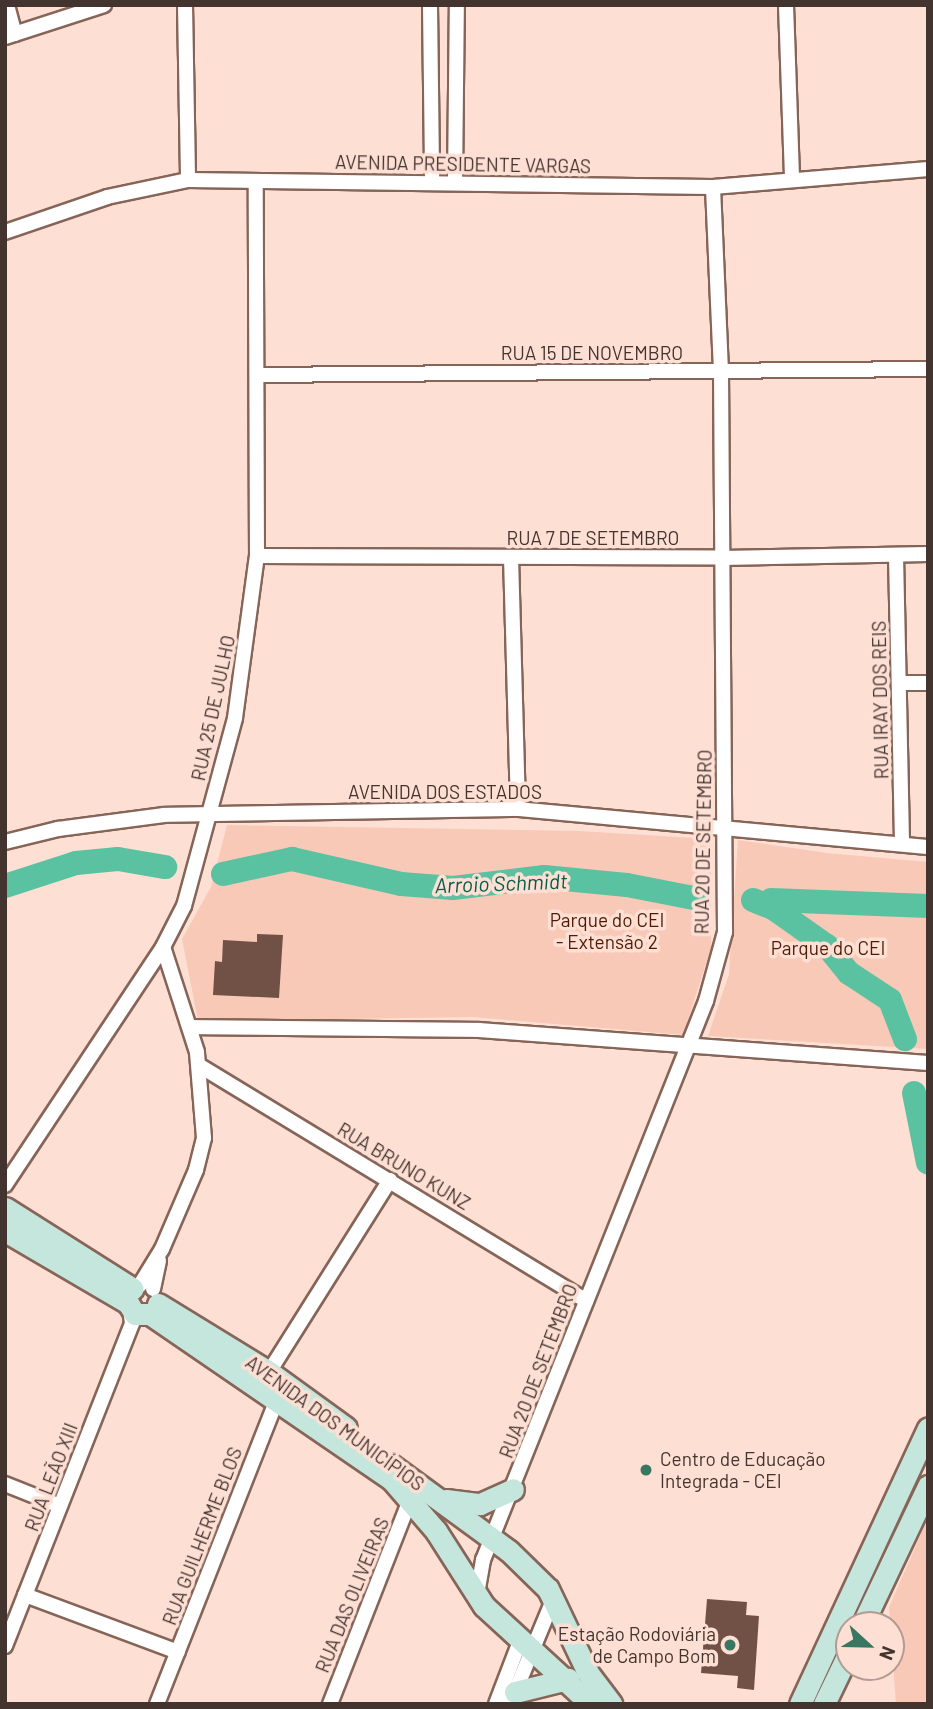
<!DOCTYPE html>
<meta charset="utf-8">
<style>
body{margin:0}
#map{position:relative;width:933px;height:1709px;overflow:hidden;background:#fedfd4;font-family:Barlow,sans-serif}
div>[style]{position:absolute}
.green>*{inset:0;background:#f9c9b8}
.river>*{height:24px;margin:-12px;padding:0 12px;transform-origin:12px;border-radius:12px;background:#5bc2a1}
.building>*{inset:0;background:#715145}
.roads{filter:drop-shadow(2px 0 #866558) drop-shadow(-2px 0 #866558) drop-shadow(0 2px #866558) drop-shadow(0 -2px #866558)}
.minor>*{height:14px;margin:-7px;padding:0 7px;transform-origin:7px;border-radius:7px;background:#fff}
.secondary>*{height:21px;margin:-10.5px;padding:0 10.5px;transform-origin:10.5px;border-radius:10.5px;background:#c5e6dc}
.dots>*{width:19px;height:19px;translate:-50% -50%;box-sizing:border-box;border:4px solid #fedfd4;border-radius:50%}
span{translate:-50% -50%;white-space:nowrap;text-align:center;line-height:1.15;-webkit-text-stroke:7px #fedfd4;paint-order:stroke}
.street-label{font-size:19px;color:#43342f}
.park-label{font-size:19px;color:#4f1b06}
.poi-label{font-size:19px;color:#43342f}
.left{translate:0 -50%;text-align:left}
.right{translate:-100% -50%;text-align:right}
.water-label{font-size:21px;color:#045d48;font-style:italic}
.frame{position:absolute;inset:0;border:7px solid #43342f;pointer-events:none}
.north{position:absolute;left:835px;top:1611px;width:70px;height:70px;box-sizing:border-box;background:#fedfd4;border:2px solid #b39b92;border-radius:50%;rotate:112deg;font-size:19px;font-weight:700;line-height:28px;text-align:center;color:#43342f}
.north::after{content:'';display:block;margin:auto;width:24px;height:32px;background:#397762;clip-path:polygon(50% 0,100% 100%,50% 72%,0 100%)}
</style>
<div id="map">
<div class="green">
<div style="clip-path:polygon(227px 825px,579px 831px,711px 839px,711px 948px,683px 1035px,473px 1017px,198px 1021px,182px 939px,211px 887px)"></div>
<div style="clip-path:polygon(738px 840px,827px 853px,928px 862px,928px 1049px,708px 1036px,729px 974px)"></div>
<div style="clip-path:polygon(928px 1518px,928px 1704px,896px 1704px,889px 1607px)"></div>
</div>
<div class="river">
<div style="left:223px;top:874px;width:71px;rotate:-12.3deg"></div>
<div style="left:292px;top:859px;width:112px;rotate:12.9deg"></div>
<div style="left:401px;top:884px;width:52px;rotate:4.4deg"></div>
<div style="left:453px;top:888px;width:92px;rotate:-6.9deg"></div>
<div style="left:544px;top:877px;width:83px;rotate:5.5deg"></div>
<div style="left:627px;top:885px;width:73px;rotate:11deg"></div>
<div style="left:5px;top:886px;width:75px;rotate:-17.9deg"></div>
<div style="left:76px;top:863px;width:42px;rotate:-5.4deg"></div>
<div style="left:118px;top:859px;width:48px;rotate:9.7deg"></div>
<div style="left:753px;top:900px;width:22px;rotate:22deg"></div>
<div style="left:773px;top:908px;width:66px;rotate:35.1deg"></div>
<div style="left:827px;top:946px;width:35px;rotate:51deg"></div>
<div style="left:849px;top:973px;width:49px;rotate:33.4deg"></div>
<div style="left:890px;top:1000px;width:42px;rotate:69deg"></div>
<div style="left:771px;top:900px;width:157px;rotate:2.2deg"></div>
<div style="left:914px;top:1093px;width:71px;rotate:78.7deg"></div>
</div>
<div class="building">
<div style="clip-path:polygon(257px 934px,283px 935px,279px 998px,213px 995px,215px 961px,222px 962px,223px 940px,257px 942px)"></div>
<div style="clip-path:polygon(707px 1599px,747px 1602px,746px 1615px,759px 1616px,754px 1690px,737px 1688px,738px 1676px,701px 1673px)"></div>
</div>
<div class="roads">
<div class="minor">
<div style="left:7px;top:5px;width:30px;rotate:75deg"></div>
<div style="left:185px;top:5px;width:175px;rotate:89deg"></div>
<div style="left:430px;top:5px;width:176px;rotate:89.3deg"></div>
<div style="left:786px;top:5px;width:175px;rotate:88deg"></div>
<div style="left:5px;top:37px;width:104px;rotate:-17.9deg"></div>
<div style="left:455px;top:183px;width:178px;rotate:-89.4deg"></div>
<div style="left:5px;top:232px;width:108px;rotate:-18.9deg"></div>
<div style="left:107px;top:197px;width:83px;rotate:-11.9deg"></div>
<div style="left:188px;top:180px;width:525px;rotate:0.76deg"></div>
<div style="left:713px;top:187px;width:216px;rotate:-4.8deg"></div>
<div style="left:257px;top:375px;width:671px;rotate:-0.51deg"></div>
<div style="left:896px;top:555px;width:289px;rotate:88.8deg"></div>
<div style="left:257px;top:556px;width:465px;rotate:0.2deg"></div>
<div style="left:722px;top:558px;width:206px;rotate:-1.1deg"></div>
<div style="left:511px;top:557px;width:252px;rotate:88.4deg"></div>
<div style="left:900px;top:683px;width:28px"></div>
<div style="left:5px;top:842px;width:55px;rotate:-13.8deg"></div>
<div style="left:58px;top:829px;width:107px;rotate:-7.5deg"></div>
<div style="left:164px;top:815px;width:354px;rotate:-1deg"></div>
<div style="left:518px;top:809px;width:412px;rotate:5.3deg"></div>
<div style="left:190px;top:1027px;width:289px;rotate:0.6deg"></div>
<div style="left:479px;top:1030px;width:450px;rotate:4.2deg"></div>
<div style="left:200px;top:1066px;width:452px;rotate:31.3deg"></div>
<div style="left:5px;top:1185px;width:286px;rotate:-56.4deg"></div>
<div style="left:163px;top:947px;width:46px;rotate:-62.9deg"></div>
<div style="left:184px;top:906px;width:195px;rotate:-74.8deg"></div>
<div style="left:235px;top:718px;width:163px;rotate:-82.3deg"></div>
<div style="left:257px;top:556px;width:374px;rotate:-90.2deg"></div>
<div style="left:140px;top:1285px;width:42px;rotate:-58.6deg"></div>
<div style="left:162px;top:1249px;width:86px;rotate:-66.7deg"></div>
<div style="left:196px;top:1170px;width:33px;rotate:-76deg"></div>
<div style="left:204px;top:1138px;width:86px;rotate:-94.7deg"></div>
<div style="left:197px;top:1052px;width:110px;rotate:-107.9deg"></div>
<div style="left:153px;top:1289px;width:29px;rotate:-78deg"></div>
<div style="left:269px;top:1372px;width:227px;rotate:-57.8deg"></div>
<div style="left:5px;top:1484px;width:59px;rotate:21.8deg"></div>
<div style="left:477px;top:1594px;width:35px;rotate:-80deg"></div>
<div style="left:483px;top:1560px;width:602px;rotate:-68.25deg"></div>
<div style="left:706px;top:1001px;width:72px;rotate:-74.6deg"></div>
<div style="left:725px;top:932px;width:561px;rotate:-90.41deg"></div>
<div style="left:721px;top:371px;width:184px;rotate:-92.5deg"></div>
<div style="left:25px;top:1595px;width:163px;rotate:20.4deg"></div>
<div style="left:5px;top:1646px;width:347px;rotate:-68.5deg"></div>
<div style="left:132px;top:1323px;width:14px;rotate:-98deg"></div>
<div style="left:157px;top:1704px;width:335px;rotate:-68.5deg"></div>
<div style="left:330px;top:1704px;width:219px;rotate:-68.6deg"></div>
<div style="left:496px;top:1704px;width:67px;rotate:-69.1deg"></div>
<div style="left:510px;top:1704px;width:113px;rotate:-67.5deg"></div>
</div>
<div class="secondary">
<div style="left:5px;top:1208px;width:151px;rotate:32.3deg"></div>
<div style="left:5px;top:1231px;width:143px;rotate:30.3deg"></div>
<div style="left:128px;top:1303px;width:13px;rotate:58deg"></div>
<div style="left:135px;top:1314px;width:15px"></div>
<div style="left:150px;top:1314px;width:292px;rotate:34.4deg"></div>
<div style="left:391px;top:1479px;width:69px;rotate:49.1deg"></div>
<div style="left:436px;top:1531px;width:89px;rotate:57.4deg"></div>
<div style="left:484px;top:1606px;width:145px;rotate:42.5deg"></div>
<div style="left:158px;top:1304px;width:130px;rotate:31.5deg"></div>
<div style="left:269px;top:1372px;width:95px;rotate:36deg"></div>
<div style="left:390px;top:1464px;width:147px;rotate:36.2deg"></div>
<div style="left:509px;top:1551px;width:54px;rotate:44.3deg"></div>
<div style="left:548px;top:1589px;width:93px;rotate:64.5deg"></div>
<div style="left:588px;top:1673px;width:39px;rotate:53deg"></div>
<div style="left:446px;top:1500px;width:34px;rotate:7deg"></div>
<div style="left:480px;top:1504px;width:36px;rotate:-24deg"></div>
<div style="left:862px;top:1625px;width:154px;rotate:-64.6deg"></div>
<div style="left:515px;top:1692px;width:55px;rotate:-13.8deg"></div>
<div style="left:800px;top:1704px;width:304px;rotate:-65.1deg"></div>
<div style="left:824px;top:1704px;width:58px;rotate:-64.3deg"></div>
</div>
</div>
<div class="dots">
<div style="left:646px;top:1470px;background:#397762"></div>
<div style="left:730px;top:1645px;background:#397762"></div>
</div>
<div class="street-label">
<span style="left:463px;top:164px;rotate:1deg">AVENIDA PRESIDENTE VARGAS</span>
<span style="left:592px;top:353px">RUA 15 DE NOVEMBRO</span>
<span style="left:593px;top:538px">RUA 7 DE SETEMBRO</span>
<span style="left:880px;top:700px;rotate:-91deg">RUA IRAY DOS REIS</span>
<span style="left:213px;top:708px;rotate:-78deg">RUA 25 DE JULHO</span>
<span style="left:445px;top:792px">AVENIDA DOS ESTADOS</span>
<span style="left:703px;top:842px;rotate:-89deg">RUA 20 DE SETEMBRO</span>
<span style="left:404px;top:1166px;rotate:31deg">RUA BRUNO KUNZ</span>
<span style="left:538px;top:1371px;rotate:-69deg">RUA 20 DE SETEMBRO</span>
<span style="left:335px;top:1423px;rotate:36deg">AVENIDA DOS MUNICÍPIOS</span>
<span style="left:51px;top:1477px;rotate:-69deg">RUA LEÃO XIII</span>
<span style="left:202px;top:1536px;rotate:-69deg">RUA GUILHERME BLOS</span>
<span style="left:352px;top:1595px;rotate:-68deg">RUA DAS OLIVEIRAS</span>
</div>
<div class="park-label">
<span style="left:607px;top:931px">Parque do CEI<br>- Extensão 2</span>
<span style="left:828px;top:948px">Parque do CEI</span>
</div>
<div class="poi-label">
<span class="left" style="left:660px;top:1470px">Centro de Educação<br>Integrada - CEI</span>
<span class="right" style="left:716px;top:1645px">Estação Rodoviária<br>de Campo Bom</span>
</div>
<div class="water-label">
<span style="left:501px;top:883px;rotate:-2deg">Arroio Schmidt</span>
</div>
<div class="frame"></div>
<div class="north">N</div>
</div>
